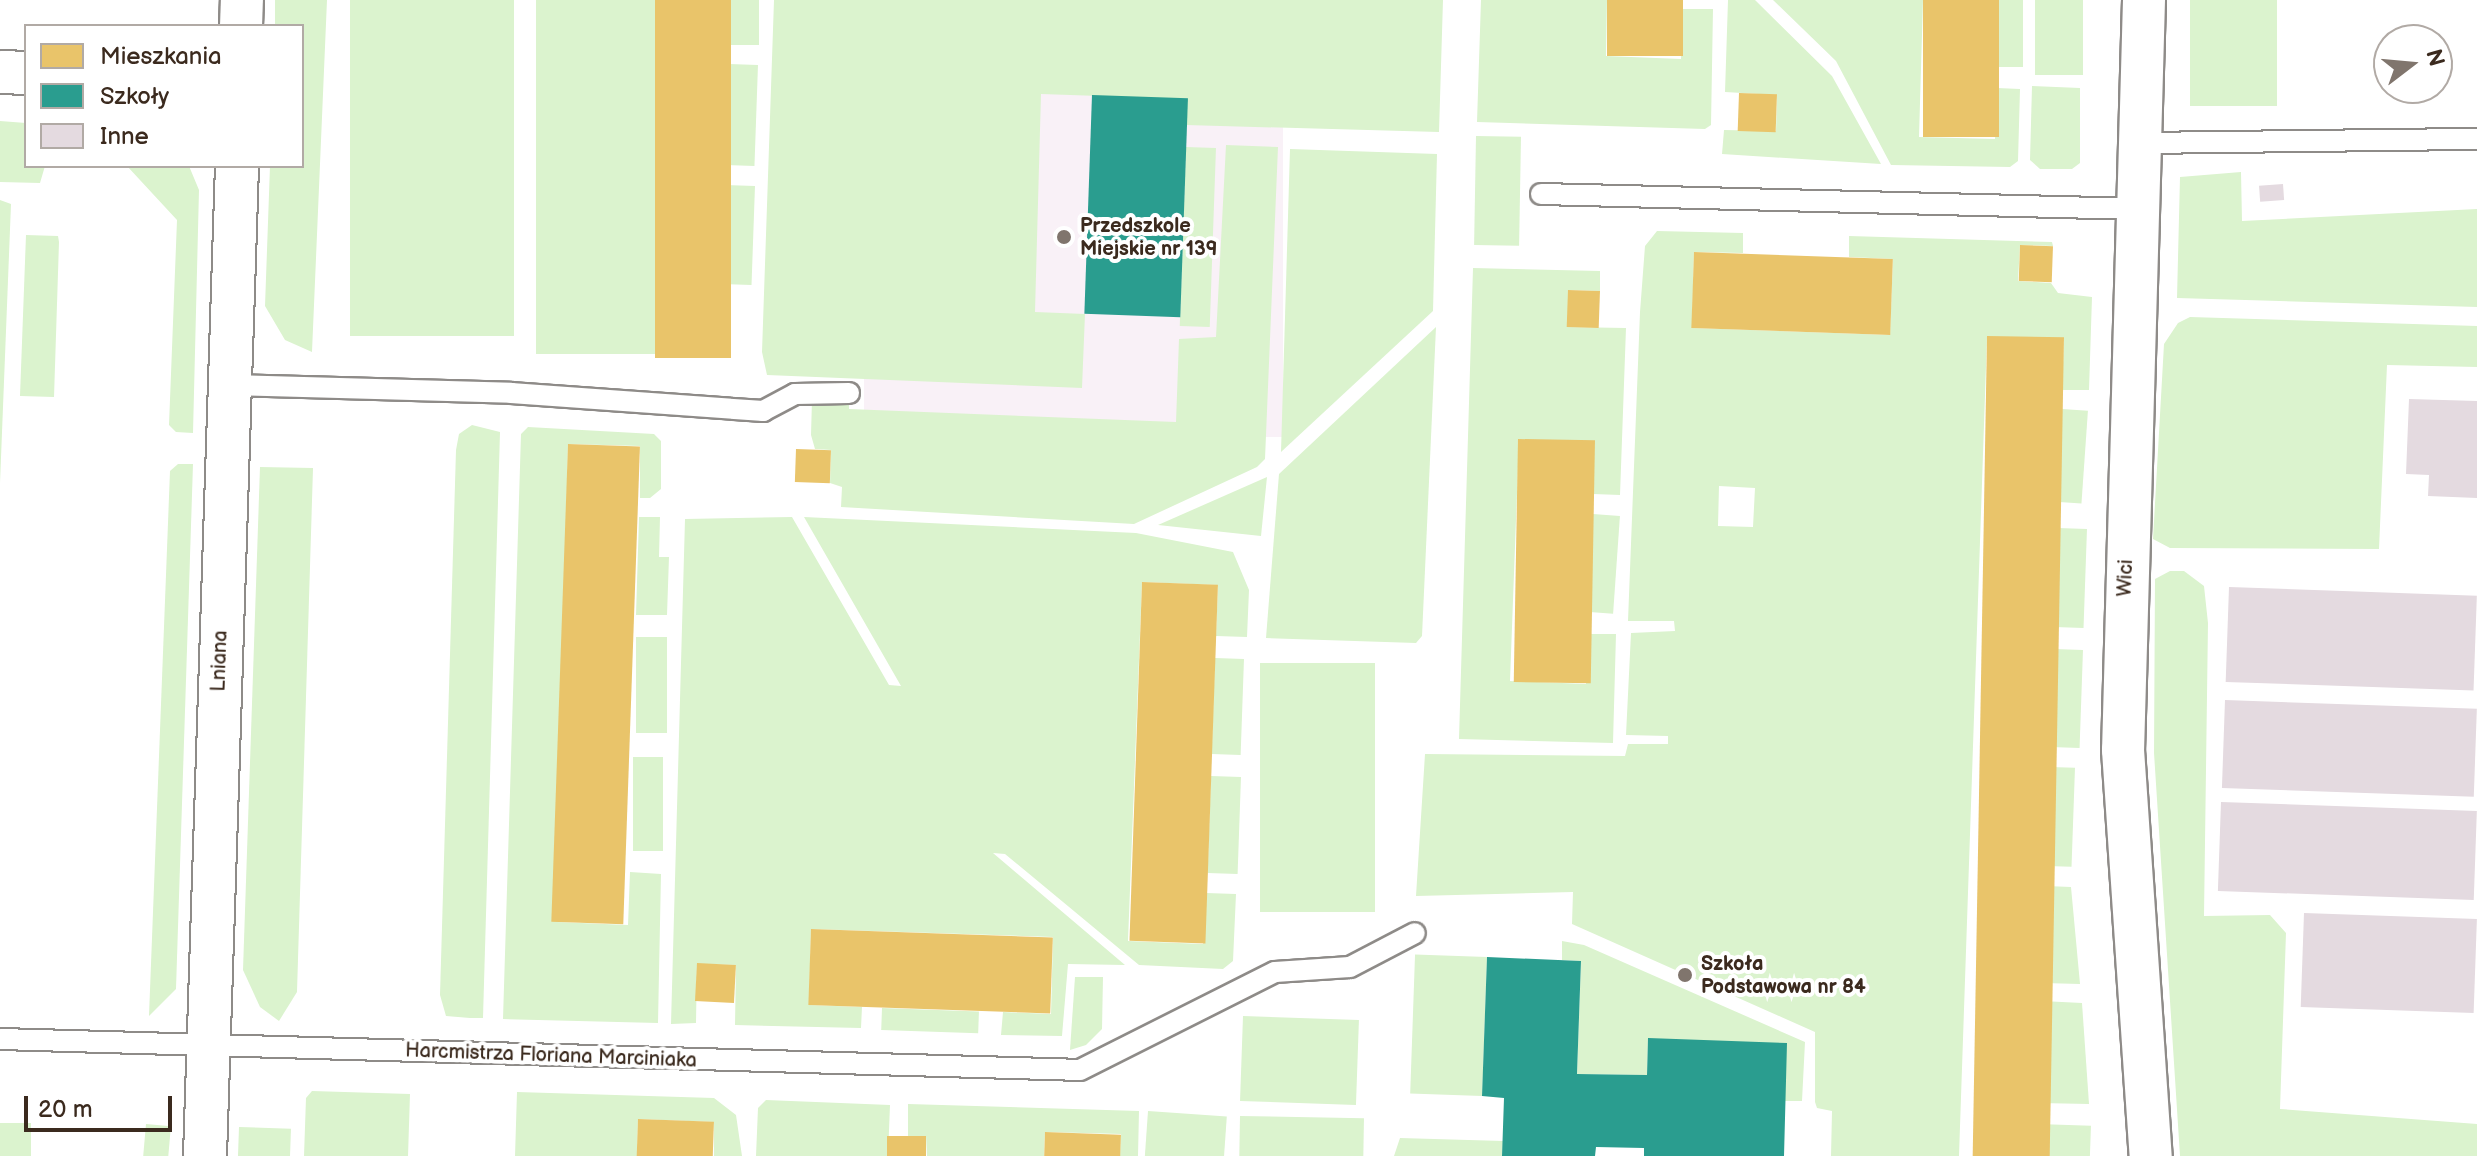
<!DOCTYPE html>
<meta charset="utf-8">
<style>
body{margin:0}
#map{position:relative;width:2477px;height:1156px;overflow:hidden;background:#fff;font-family:"Balsamiq Sans",sans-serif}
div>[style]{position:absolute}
.built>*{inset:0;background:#f9f1f7;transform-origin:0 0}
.green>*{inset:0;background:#dbf3ce;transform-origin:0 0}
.homes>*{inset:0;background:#e9c46a;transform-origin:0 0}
.schools>*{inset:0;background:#2a9d8f;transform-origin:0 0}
.building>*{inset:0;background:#e4dae0;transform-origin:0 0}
.roads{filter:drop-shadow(2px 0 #8e8b88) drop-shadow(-2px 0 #8e8b88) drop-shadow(0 2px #8e8b88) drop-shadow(0 -2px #8e8b88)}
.lane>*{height:20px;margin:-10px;padding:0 10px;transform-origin:10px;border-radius:10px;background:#fff}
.street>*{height:42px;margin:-21px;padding:0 21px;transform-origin:21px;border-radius:21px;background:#fff}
.dots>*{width:22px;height:22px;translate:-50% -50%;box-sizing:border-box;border:4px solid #fff;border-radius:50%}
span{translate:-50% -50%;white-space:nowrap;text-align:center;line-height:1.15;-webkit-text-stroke:8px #fff;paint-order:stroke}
.poi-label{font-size:20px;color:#3b2a1e;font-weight:700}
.left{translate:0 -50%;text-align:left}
.street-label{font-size:20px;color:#3b2a1e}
.legend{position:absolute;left:24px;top:24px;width:280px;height:144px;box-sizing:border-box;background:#fff;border:2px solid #b1aaa5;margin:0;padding:10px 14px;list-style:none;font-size:24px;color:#3b2a1e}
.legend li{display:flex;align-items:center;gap:16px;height:40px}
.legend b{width:40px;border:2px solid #b1aaa5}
.north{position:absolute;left:2373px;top:24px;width:80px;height:80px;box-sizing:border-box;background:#fff;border:2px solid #b1aaa5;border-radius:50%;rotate:74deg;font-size:22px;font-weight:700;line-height:32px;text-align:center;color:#3b2a1e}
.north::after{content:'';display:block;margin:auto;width:28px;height:36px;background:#80756d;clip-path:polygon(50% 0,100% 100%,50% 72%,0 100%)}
.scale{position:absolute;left:24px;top:1096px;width:148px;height:36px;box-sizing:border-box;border:4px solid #3b2a1e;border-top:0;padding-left:10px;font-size:24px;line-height:28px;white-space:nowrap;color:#3b2a1e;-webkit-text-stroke:6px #fff;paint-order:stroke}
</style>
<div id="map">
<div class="built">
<div style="left:864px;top:0;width:419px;height:437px"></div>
</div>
<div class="green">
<div style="clip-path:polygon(275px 0,327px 0,312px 352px,285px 340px,265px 306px,270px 166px,302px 166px,302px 26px,275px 26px)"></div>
<div style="left:350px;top:0;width:164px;height:336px"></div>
<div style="left:536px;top:0;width:119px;height:354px"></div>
<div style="left:731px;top:0;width:28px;height:45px"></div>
<div style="clip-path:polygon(774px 0,1443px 0,1439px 132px,1186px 125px,1187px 99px,1041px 94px,1035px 312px,1085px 314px,1082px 388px,767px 375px,762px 352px)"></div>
<div style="clip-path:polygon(1481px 0,1607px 0,1606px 56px,1681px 59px,1683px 9px,1713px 9px,1711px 125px,1705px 129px,1477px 122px)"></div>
<div style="clip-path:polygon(1728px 0,1755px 0,1832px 76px,1881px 164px,1722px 154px,1724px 130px,1776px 131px,1777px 95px,1725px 92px)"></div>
<div style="clip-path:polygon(1773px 0,1923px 0,1919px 137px,1995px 139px,1997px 88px,2020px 89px,2018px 161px,2010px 167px,1891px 165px,1836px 61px)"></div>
<div style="left:1999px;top:0;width:24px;height:67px"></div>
<div style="left:2035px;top:0;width:48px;height:75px"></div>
<div style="left:2190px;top:0;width:87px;height:106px"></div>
<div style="left:729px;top:64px;width:29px;height:101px;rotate:2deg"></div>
<div style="clip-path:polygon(2032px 86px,2080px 88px,2080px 163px,2072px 169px,2040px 169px,2030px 160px)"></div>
<div style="clip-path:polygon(0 121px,26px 123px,26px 166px,45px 166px,40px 183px,0 182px)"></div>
<div style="left:1476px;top:136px;width:45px;height:109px;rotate:1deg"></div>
<div style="clip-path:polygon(1226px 145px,1278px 147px,1265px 459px,1257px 467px,1134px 524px,841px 507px,842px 487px,830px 483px,831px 450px,815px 449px,811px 435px,812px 399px,849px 400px,849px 409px,1176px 422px,1179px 339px,1216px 337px)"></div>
<div style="left:1186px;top:147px;width:30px;height:179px;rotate:2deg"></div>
<div style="clip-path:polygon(1290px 149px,1437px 154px,1433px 311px,1281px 452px)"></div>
<div style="clip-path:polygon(127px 166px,189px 166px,199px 190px,193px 433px,176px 432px,169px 425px,177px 220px)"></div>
<div style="clip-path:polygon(2241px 172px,2242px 221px,2477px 209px,2477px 307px,2177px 298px,2180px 177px)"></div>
<div style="left:725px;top:185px;width:30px;height:99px;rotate:2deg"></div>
<div style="clip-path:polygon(0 200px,11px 204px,0 483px)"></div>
<div style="clip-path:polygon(evenodd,1657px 231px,1743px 233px,1743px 253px,1694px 252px,1692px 328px,1890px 335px,1893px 259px,1849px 257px,1849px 236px,2052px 242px,2053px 246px,2020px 245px,2018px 281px,2051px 283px,2058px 293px,2092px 297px,2089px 390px,2062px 390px,2064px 339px,1987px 337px,1959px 1156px,1831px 1156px,1832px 1111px,1817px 1108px,1815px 1102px,1815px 1032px,1572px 924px,1573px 892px,1416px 896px,1425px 754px,1625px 756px,1628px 744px,1668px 744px,1668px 736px,1626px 735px,1631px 633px,1675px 631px,1674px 621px,1628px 621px,1640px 312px,1645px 246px,1657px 231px,1719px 486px,1755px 488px,1753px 527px,1718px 526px,1719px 486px)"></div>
<div style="clip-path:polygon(26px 235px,58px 236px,59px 242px,54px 397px,20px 396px)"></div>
<div style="clip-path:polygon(1473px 268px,1600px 271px,1600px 291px,1568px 290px,1568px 327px,1626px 328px,1620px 495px,1593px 494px,1519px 439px,1510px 681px,1586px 684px,1588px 634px,1616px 634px,1613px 743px,1459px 739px)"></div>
<div style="clip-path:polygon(2190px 317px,2477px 326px,2477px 367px,2387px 365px,2379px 549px,2170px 548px,2153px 539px,2164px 344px,2178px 323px)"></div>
<div style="clip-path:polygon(1436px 327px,1422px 636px,1416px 643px,1266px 638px,1279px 474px)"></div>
<div style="left:2062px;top:409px;width:26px;height:93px;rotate:4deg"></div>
<div style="clip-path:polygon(472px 425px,500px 432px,483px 1018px,470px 1018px,446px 1016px,440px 995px,456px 450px,459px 434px)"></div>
<div style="clip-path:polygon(528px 427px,654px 434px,661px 441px,661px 489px,650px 498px,640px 498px,640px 446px,568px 444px,557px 922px,628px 925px,630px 872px,661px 874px,658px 1023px,503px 1019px,521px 434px)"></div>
<div style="clip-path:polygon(178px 464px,193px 464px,176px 989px,149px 1016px,170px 471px)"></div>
<div style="clip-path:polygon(260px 467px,313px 468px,297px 992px,279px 1021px,260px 1007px,243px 970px)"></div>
<div style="clip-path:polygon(1267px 477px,1261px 536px,1158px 525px)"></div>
<div style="left:1593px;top:514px;width:27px;height:98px;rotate:4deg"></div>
<div style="clip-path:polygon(639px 517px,660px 517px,659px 557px,669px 557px,667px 615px,636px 615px)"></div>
<div style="clip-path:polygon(792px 517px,889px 685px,901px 686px,804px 517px,1136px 533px,1233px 552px,1249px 590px,1247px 637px,1216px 636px,1218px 585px,1142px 582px,1128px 941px,1203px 944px,1206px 893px,1236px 894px,1233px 961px,1223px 969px,1139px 965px,1005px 854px,993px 853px,1125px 965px,1068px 964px,1062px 1036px,1001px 1035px,1003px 1012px,1051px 1014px,1053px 937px,811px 929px,809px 1005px,862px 1007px,861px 1028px,735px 1025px,736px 965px,697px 964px,696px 1023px,671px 1024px,685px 519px)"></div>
<div style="left:2058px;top:528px;width:29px;height:99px;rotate:2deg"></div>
<div style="clip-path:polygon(2170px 571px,2184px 571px,2204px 586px,2208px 623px,2204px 916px,2270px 915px,2286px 933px,2280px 1109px,2477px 1124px,2477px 1156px,2180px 1156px,2154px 753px,2155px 579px)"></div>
<div style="left:636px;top:637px;width:31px;height:96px"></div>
<div style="left:2054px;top:649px;width:29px;height:98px;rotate:2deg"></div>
<div style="left:1215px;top:658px;width:29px;height:96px;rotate:2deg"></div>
<div style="left:1260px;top:663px;width:115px;height:249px"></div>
<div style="left:633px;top:757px;width:30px;height:94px"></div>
<div style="left:2050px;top:767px;width:25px;height:99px;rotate:2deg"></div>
<div style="left:1211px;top:776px;width:30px;height:97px;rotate:2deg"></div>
<div style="clip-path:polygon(2046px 886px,2071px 887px,2080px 984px,2043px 983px)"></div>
<div style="clip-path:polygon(1562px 941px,1584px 945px,1805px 1042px,1802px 1101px,1785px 1101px,1648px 1039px,1647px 1075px,1577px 1074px,1581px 961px,1562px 960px)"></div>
<div style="left:1487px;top:957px;width:139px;height:72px;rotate:92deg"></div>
<div style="clip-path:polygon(1075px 977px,1103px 977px,1102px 1029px,1086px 1045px,1070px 1050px)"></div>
<div style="clip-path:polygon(2042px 1001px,2082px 1003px,2089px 1104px,2039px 1103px)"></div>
<div style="left:882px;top:1008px;width:97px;height:22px;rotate:2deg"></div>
<div style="left:1243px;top:1016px;width:116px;height:85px;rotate:2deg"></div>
<div style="clip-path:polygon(312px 1091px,410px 1094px,408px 1156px,304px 1156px,306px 1098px)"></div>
<div style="clip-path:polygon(517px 1092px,714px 1098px,736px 1115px,742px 1156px,714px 1156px,714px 1122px,638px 1119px,637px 1156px,515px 1156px)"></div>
<div style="clip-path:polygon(766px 1100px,890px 1105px,888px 1156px,756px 1156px,758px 1108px)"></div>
<div style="clip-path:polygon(908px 1104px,1139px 1111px,1138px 1156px,1120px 1156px,1121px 1134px,1045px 1132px,1044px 1156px,927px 1156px,926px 1136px,908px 1136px)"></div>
<div style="left:1148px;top:1111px;width:79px;height:45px;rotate:4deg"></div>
<div style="left:1240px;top:1116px;width:124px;height:40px;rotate:1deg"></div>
<div style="left:31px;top:1123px;width:33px;height:31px;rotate:90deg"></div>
<div style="left:146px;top:1124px;width:25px;height:32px;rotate:5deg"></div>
<div style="left:2038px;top:1124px;width:53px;height:32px;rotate:2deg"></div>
<div style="left:239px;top:1127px;width:52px;height:29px;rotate:2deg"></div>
<div style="clip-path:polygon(1400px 1138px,1503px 1141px,1502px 1156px,1394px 1156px)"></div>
</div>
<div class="homes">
<div style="left:655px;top:0;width:76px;height:358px"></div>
<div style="left:1607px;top:0;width:76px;height:56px"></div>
<div style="left:1923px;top:0;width:76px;height:137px"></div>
<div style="left:1739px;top:93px;width:38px;height:38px;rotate:2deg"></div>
<div style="left:2020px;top:245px;width:33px;height:36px;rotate:2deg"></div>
<div style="left:1694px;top:252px;width:199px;height:76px;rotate:2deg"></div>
<div style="left:1568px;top:290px;width:32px;height:37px;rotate:2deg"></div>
<div style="left:1987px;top:336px;width:77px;height:820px;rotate:1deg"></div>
<div style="left:1518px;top:439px;width:77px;height:243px;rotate:1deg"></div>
<div style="left:568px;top:444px;width:72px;height:478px;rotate:2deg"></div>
<div style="left:796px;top:449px;width:35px;height:33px;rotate:2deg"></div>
<div style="left:1142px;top:582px;width:76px;height:359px;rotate:2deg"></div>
<div style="left:811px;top:929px;width:242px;height:76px;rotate:2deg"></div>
<div style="left:697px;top:963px;width:39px;height:38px;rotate:3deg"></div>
<div style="left:638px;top:1119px;width:76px;height:37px;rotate:2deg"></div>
<div style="left:1045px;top:1132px;width:76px;height:24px;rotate:2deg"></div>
<div style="left:887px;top:1136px;width:39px;height:20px"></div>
</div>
<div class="schools">
<div style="left:1092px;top:95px;width:96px;height:219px;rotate:2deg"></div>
<div style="clip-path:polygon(1487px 957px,1581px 961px,1577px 1074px,1647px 1075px,1648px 1038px,1787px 1043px,1784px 1156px,1644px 1156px,1644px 1148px,1596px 1147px,1595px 1156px,1502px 1156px,1504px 1098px,1482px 1096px)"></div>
</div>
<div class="building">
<div style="left:2283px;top:184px;width:16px;height:24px;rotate:86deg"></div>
<div style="clip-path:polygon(2409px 399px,2477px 401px,2477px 498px,2428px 496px,2429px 475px,2406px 474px)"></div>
<div style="left:2229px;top:587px;width:248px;height:95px;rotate:2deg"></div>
<div style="left:2225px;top:700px;width:252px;height:88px;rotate:2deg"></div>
<div style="left:2221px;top:802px;width:256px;height:89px;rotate:2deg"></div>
<div style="left:2304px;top:913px;width:173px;height:94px;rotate:2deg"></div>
</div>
<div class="roads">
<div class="lane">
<div style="left:2141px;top:143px;width:336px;rotate:-0.7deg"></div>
<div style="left:1541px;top:194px;width:597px;rotate:1.44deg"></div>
<div style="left:231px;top:385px;width:280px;rotate:1.6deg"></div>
<div style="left:511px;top:393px;width:253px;rotate:4.1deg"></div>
<div style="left:763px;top:411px;width:36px;rotate:-28deg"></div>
<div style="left:795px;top:394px;width:54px;rotate:-1.1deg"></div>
<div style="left:0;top:1039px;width:1080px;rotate:1.64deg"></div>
<div style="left:1080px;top:1070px;width:218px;rotate:-26.7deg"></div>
<div style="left:1275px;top:972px;width:75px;rotate:-3.8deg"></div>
<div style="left:1350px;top:967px;width:73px;rotate:-27.6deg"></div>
</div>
<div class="street">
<div style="left:2144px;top:0;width:750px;rotate:91.6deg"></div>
<div style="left:2123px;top:750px;width:407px;rotate:86.1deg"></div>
<div style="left:241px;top:26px;width:26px;rotate:-88deg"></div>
<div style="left:0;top:72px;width:26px;rotate:2deg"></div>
<div style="left:205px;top:1156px;width:991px;rotate:-88.15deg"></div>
</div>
</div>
<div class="dots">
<div style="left:1064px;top:237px;background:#80756d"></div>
<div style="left:1685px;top:975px;background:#80756d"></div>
</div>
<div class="poi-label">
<span class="left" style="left:1080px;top:238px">Przedszkole<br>Miejskie nr 139</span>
<span class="left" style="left:1701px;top:976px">Szkoła<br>Podstawowa nr 84</span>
</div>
<div class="street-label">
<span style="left:2126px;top:578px;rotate:-88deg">Wici</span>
<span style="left:220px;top:661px;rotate:-88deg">Lniana</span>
<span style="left:551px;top:1056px;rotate:2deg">Harcmistrza Floriana Marciniaka</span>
</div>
<ul class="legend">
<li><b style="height:22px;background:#e9c46a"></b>Mieszkania</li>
<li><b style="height:22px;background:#2a9d8f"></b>Szkoły</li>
<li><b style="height:22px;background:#e4dae0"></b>Inne</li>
</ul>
<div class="north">N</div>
<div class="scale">20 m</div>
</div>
